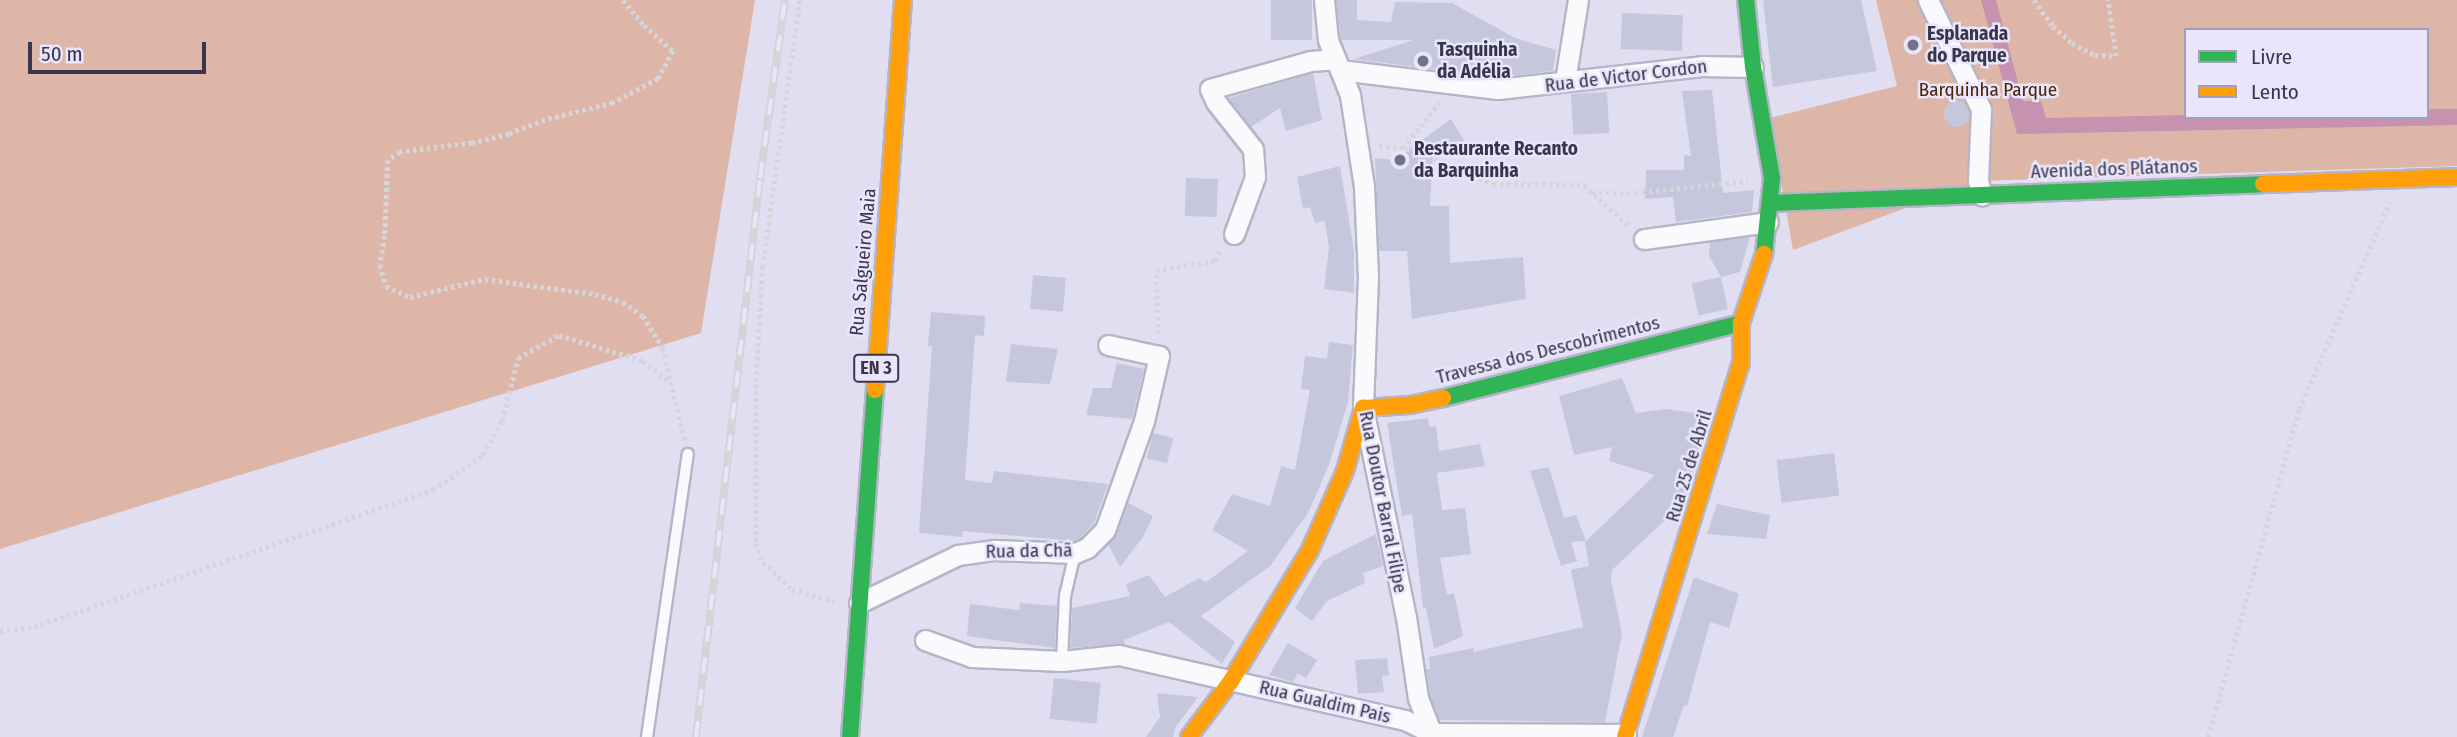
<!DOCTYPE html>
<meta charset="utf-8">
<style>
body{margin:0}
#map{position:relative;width:2457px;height:737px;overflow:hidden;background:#e1def1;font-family:"Fira Sans Condensed",sans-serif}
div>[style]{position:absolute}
.green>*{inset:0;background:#deb6a8}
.water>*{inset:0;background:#c692af}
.building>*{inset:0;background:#c5c7dd;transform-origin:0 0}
.round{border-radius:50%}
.path>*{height:4.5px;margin-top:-2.25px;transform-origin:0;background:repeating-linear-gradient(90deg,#d5d5da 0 3.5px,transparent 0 7px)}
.roads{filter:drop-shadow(2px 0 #b7b4c7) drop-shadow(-2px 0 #b7b4c7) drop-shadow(0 2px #b7b4c7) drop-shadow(0 -2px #b7b4c7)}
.lane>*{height:10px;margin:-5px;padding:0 5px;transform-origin:5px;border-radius:5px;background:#fafafd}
.street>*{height:19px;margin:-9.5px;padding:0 9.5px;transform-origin:9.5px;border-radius:9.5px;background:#fafafd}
.fast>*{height:16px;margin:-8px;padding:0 8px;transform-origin:8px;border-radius:8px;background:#30b455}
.slow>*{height:16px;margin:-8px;padding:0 8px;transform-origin:8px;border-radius:8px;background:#ff9f0a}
.rail>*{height:8px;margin-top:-4px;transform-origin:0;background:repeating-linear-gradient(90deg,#e8e5fc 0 16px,#d4d4d9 0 32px);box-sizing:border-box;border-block:2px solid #d4d4d9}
.dots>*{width:19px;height:19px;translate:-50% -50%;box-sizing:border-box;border:4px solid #e8e5fc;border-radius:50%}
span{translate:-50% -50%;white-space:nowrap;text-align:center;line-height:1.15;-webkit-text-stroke:5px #e8e5fc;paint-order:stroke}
.shield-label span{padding:2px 5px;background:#e8e5fc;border:2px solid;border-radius:5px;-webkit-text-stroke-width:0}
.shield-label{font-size:18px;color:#39364c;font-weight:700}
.poi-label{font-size:19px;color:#39364c;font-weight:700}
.left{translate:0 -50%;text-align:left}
.street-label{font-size:19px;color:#39364c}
.park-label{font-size:19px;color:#502302}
.legend{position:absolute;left:2184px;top:28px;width:245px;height:91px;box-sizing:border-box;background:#e8e5fc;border:2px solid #a29fb6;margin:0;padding:9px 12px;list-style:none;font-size:21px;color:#39364c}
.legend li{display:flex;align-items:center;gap:14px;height:35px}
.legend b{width:35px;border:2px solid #a29fb6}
.scale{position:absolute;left:28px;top:42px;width:178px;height:32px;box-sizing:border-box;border:4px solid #39364c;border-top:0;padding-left:9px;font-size:21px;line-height:24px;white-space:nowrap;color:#39364c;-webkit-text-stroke:5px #e8e5fc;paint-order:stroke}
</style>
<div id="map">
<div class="green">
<div style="clip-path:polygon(0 0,755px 0,701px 333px,0 549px)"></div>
<div style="clip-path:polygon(evenodd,1876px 0,2457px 0,2457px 166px,1978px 181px,1793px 250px,1770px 118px,1897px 86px,1876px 0,2186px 30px,2427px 30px,2427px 117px,2186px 117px,2186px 30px)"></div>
</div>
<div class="water">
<div style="clip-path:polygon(1981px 0,1996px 0,2023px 101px,2041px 101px,2046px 118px,2186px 115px,2186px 117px,2427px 117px,2427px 109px,2457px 109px,2457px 125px,2017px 134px)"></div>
</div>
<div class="building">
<div style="left:1271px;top:0;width:41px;height:40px"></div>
<div style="clip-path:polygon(1336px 0,1357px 0,1357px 20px,1391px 22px,1395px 2px,1452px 3px,1515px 38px,1556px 50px,1553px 71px,1498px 77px,1353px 59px,1414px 40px,1341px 40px)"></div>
<div style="clip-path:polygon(1763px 0,1861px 0,1877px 71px,1773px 87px)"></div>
<div style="left:1622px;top:13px;width:61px;height:36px;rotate:2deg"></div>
<div style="clip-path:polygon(1313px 73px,1322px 120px,1286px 131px,1280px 108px,1251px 127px,1229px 98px)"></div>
<div style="clip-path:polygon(1712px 90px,1723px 193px,1754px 190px,1752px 212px,1676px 222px,1673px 197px,1645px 199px,1646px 170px,1684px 170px,1684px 155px,1691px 156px,1682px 91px)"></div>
<div style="left:1607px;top:92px;width:41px;height:36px;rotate:87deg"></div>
<div class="round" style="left:1944px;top:101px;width:26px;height:26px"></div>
<div style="clip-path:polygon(1451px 119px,1465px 142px,1433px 153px,1430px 206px,1449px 206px,1450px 263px,1523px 257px,1526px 299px,1412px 319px,1407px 251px,1379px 251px,1375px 158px,1395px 160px)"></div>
<div style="clip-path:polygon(1340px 166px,1354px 250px,1354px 293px,1324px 289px,1329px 248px,1325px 221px,1315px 223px,1310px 207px,1303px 209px,1297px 177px)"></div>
<div style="left:1186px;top:178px;width:32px;height:38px;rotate:2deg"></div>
<div style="clip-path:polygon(1750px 237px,1740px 272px,1721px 277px,1709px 256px,1710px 242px)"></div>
<div style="left:1033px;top:275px;width:33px;height:34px;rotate:5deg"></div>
<div style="left:1721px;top:277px;width:33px;height:30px;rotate:78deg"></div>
<div style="clip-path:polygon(931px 312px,985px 316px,984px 336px,975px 335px,965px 480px,992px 483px,994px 471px,1108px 484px,1094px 523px,1080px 538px,1073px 541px,963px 531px,962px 537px,919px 533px,932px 346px,928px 346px)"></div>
<div style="clip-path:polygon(1329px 342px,1353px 345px,1348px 402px,1329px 465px,1308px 513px,1270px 566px,1201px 616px,1235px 642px,1222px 664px,1169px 622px,1124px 640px,1125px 644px,1070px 648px,1072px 608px,1130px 596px,1126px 584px,1149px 575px,1165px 597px,1199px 578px,1206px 582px,1248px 551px,1212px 530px,1232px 494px,1270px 506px,1281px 466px,1295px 470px,1310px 390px,1301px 389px,1305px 356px,1327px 359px)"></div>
<div style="clip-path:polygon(1011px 344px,1058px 349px,1050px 384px,1006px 382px)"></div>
<div style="clip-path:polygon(1117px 363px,1144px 369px,1132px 419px,1086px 415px,1093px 388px,1111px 388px)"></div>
<div style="clip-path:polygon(1622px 378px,1636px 413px,1666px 409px,1709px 415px,1682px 504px,1612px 570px,1611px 579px,1622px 634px,1605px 722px,1439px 720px,1430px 695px,1426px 669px,1430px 669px,1429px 657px,1474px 648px,1474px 652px,1583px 627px,1571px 570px,1589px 566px,1585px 542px,1655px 475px,1609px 461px,1612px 447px,1574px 455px,1559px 396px)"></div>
<div style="clip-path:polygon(1428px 418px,1429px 427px,1436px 426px,1439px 451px,1480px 444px,1485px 466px,1437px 473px,1442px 510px,1465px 508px,1471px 554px,1440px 558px,1447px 595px,1454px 593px,1463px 636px,1434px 649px,1426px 608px,1423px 608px,1412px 514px,1402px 516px,1387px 423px)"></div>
<div style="left:1153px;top:433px;width:21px;height:26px;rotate:14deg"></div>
<div style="left:1834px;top:453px;width:43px;height:58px;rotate:83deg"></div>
<div style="clip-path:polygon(1549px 467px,1564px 518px,1576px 515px,1586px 541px,1571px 542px,1577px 561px,1561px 566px,1530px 471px)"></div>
<div style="clip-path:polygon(1128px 503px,1153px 516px,1143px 537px,1120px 567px,1108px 544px,1117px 534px)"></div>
<div style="clip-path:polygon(1717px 504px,1770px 515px,1766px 539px,1707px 534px)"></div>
<div style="clip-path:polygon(1376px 534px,1383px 566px,1363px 573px,1365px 583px,1327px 601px,1312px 621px,1295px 608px,1323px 561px)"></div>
<div style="clip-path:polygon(1694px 577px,1739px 594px,1729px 628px,1710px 622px,1687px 706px,1684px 705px,1673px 737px,1642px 737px)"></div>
<div style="clip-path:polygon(1020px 603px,1057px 606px,1055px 648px,967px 636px,970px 604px,1019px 610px)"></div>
<div style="clip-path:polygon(1288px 643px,1317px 660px,1306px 678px,1298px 673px,1293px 682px,1269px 675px)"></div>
<div style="clip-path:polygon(1387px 658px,1389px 675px,1382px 676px,1384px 692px,1358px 694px,1355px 660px)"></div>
<div style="left:1054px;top:678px;width:47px;height:41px;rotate:6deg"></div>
<div style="clip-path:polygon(1157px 693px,1198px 697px,1176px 727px,1173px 737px,1146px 737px,1160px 717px)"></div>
</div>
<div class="path">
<div style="left:623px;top:0;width:33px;rotate:50deg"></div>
<div style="left:644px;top:25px;width:39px;rotate:42deg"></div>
<div style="left:673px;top:51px;width:32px;rotate:118deg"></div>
<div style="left:658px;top:79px;width:51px;rotate:151.9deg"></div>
<div style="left:613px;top:103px;width:70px;rotate:166deg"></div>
<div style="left:545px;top:120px;width:39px;rotate:159deg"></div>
<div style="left:509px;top:134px;width:38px;rotate:166deg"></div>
<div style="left:472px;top:143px;width:73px;rotate:172.9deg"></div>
<div style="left:400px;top:152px;width:14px;rotate:146deg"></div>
<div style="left:388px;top:160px;width:76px;rotate:92.3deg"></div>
<div style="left:385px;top:236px;width:29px;rotate:100deg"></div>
<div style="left:380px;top:265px;width:22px;rotate:74deg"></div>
<div style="left:386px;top:286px;width:26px;rotate:25deg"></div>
<div style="left:410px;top:297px;width:77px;rotate:-13.5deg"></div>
<div style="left:485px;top:279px;width:111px;rotate:7.8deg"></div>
<div style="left:595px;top:294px;width:29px;rotate:16deg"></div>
<div style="left:623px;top:302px;width:24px;rotate:35deg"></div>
<div style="left:643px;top:316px;width:38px;rotate:58deg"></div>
<div style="left:663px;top:348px;width:95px;rotate:76.6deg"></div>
<div style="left:800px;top:0;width:269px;rotate:97.9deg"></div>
<div style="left:763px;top:266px;width:118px;rotate:93.4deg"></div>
<div style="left:756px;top:384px;width:159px;rotate:90deg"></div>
<div style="left:756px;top:543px;width:20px;rotate:70deg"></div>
<div style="left:763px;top:562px;width:40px;rotate:43deg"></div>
<div style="left:792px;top:589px;width:44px;rotate:15.9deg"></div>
<div style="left:2034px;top:0;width:32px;rotate:54deg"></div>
<div style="left:2053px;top:26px;width:25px;rotate:42deg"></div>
<div style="left:2072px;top:43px;width:26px;rotate:28deg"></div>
<div style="left:2095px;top:55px;width:21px;rotate:3deg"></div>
<div style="left:2116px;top:56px;width:57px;rotate:-98.1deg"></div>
<div style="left:1379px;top:146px;width:36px;rotate:6deg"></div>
<div style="left:1415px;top:150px;width:85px;rotate:23.6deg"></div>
<div style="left:1493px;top:184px;width:91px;rotate:0.6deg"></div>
<div style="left:1584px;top:185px;width:62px;rotate:42.4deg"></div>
<div style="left:1403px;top:148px;width:58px;rotate:-51.3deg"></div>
<div style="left:1592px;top:193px;width:43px"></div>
<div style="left:1635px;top:193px;width:113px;rotate:-6.1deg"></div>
<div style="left:1158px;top:334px;width:64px;rotate:-91.8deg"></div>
<div style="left:1156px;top:270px;width:60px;rotate:-8.7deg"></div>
<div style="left:1215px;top:261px;width:14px;rotate:-65deg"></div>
<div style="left:0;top:631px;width:34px;rotate:-7deg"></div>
<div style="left:34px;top:627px;width:422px;rotate:-19deg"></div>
<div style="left:433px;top:490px;width:61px;rotate:-35deg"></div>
<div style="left:483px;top:455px;width:39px;rotate:-61deg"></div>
<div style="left:502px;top:421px;width:65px;rotate:-75.7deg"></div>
<div style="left:518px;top:358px;width:47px;rotate:-29.3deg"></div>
<div style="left:559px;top:335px;width:88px;rotate:17.2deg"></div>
<div style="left:643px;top:361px;width:34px;rotate:38deg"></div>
<div style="left:2208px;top:737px;width:340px;rotate:-74.5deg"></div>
<div style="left:2299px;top:409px;width:226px;rotate:-66.3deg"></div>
</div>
<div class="roads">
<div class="lane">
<div style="left:1062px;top:661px;width:65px;rotate:-87.4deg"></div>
<div style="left:1065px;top:596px;width:44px;rotate:-76.9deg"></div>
<div style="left:647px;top:737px;width:286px;rotate:-81.8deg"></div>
</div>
<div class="street">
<div style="left:1324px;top:0;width:40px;rotate:84.3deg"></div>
<div style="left:1328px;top:40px;width:59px;rotate:68.2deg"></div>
<div style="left:1350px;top:95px;width:92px;rotate:81.3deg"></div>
<div style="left:1364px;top:186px;width:91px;rotate:87.5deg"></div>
<div style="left:1368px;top:277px;width:131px;rotate:92.2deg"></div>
<div style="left:1363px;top:408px;width:213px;rotate:78.4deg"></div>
<div style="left:1406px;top:617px;width:82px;rotate:81.6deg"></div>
<div style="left:1418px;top:698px;width:42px;rotate:69deg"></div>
<div style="left:1928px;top:0;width:121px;rotate:64.1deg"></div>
<div style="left:1981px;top:109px;width:72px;rotate:92.4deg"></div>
<div style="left:1978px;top:181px;width:15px;rotate:74deg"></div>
<div style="left:1340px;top:70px;width:159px;rotate:6.9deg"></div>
<div style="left:1498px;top:89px;width:205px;rotate:-6.4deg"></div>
<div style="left:1702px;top:66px;width:51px;rotate:1.1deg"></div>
<div style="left:1565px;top:81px;width:82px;rotate:-80.9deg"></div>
<div style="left:1234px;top:234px;width:61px;rotate:-69.8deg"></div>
<div style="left:1255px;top:177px;width:28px;rotate:-94deg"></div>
<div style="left:1253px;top:149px;width:60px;rotate:-128.2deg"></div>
<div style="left:1216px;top:102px;width:14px;rotate:-115deg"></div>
<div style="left:1210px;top:89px;width:104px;rotate:-15.6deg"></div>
<div style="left:1310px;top:61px;width:26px;rotate:-4deg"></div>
<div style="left:1644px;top:239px;width:125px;rotate:-7.8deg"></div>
<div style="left:859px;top:603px;width:110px;rotate:-25.9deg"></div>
<div style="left:958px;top:555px;width:37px;rotate:-8deg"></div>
<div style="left:995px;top:550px;width:80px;rotate:2.1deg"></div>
<div style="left:1075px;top:553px;width:13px;rotate:-23deg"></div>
<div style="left:1087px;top:548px;width:25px;rotate:-45deg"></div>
<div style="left:1105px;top:530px;width:116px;rotate:-70.3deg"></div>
<div style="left:1144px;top:421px;width:67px;rotate:-77deg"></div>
<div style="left:1159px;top:356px;width:52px;rotate:-167.8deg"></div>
<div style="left:925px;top:640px;width:50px;rotate:19.9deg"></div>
<div style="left:972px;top:657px;width:90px;rotate:2.5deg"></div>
<div style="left:1062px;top:661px;width:57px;rotate:-6deg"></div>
<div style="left:1119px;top:655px;width:293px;rotate:12.8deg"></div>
<div style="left:1405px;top:720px;width:30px;rotate:26deg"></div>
<div style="left:1432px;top:733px;width:194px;rotate:0.3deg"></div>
</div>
<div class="fast">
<div style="left:1746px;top:0;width:67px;rotate:84deg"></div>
<div style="left:1753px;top:67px;width:113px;rotate:80.3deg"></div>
<div style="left:1772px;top:178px;width:76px;rotate:96deg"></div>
<div style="left:1772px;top:203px;width:491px;rotate:-2.2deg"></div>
<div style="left:1443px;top:398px;width:307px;rotate:-14.1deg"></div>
<div style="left:850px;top:737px;width:348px;rotate:-85.9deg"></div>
</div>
<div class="slow">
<div style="left:2263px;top:184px;width:194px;rotate:-2.1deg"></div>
<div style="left:875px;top:390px;width:391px;rotate:-85.9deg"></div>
<div style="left:1189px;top:737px;width:70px;rotate:-53.1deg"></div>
<div style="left:1231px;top:681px;width:153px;rotate:-58.9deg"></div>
<div style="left:1310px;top:550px;width:86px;rotate:-66.1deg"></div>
<div style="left:1345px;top:471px;width:66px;rotate:-74.1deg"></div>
<div style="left:1363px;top:408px;width:47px;rotate:-3.7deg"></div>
<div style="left:1410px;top:405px;width:34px;rotate:-12deg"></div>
<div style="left:1625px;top:737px;width:392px;rotate:-72.8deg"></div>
<div style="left:1741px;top:363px;width:40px;rotate:-90deg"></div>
<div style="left:1741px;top:323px;width:73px;rotate:-71.6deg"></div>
</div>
</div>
<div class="rail">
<div style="left:696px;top:737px;width:563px;rotate:-83.47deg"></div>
<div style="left:760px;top:178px;width:180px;rotate:-82deg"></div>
</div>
<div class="dots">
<div style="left:1913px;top:45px;background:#747186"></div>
<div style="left:1423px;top:61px;background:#747186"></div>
<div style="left:1400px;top:160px;background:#747186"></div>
</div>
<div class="shield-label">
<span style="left:876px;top:368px">EN 3</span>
</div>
<div class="poi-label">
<span class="left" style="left:1927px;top:45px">Esplanada<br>do Parque</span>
<span class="left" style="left:1437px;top:61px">Tasquinha<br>da Adélia</span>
<span class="left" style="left:1414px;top:160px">Restaurante Recanto<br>da Barquinha</span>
</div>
<div class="street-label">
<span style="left:1626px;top:76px;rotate:-7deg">Rua de Victor Cordon</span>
<span style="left:2114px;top:169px;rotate:-2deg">Avenida dos Plátanos</span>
<span style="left:863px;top:262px;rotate:-85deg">Rua Salgueiro Maia</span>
<span style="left:1548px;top:350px;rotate:-14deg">Travessa dos Descobrimentos</span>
<span style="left:1689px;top:466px;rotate:-73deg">Rua 25 de Abril</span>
<span style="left:1383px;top:502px;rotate:79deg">Rua Doutor Barral Filipe</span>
<span style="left:1029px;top:551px;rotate:-1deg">Rua da Chã</span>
<span style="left:1325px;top:702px;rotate:13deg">Rua Gualdim Pais</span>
</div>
<div class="park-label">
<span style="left:1988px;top:90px">Barquinha Parque</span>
</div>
<ul class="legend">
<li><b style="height:9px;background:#30b455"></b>Livre</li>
<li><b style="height:9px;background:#ff9f0a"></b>Lento</li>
</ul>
<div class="scale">50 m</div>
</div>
